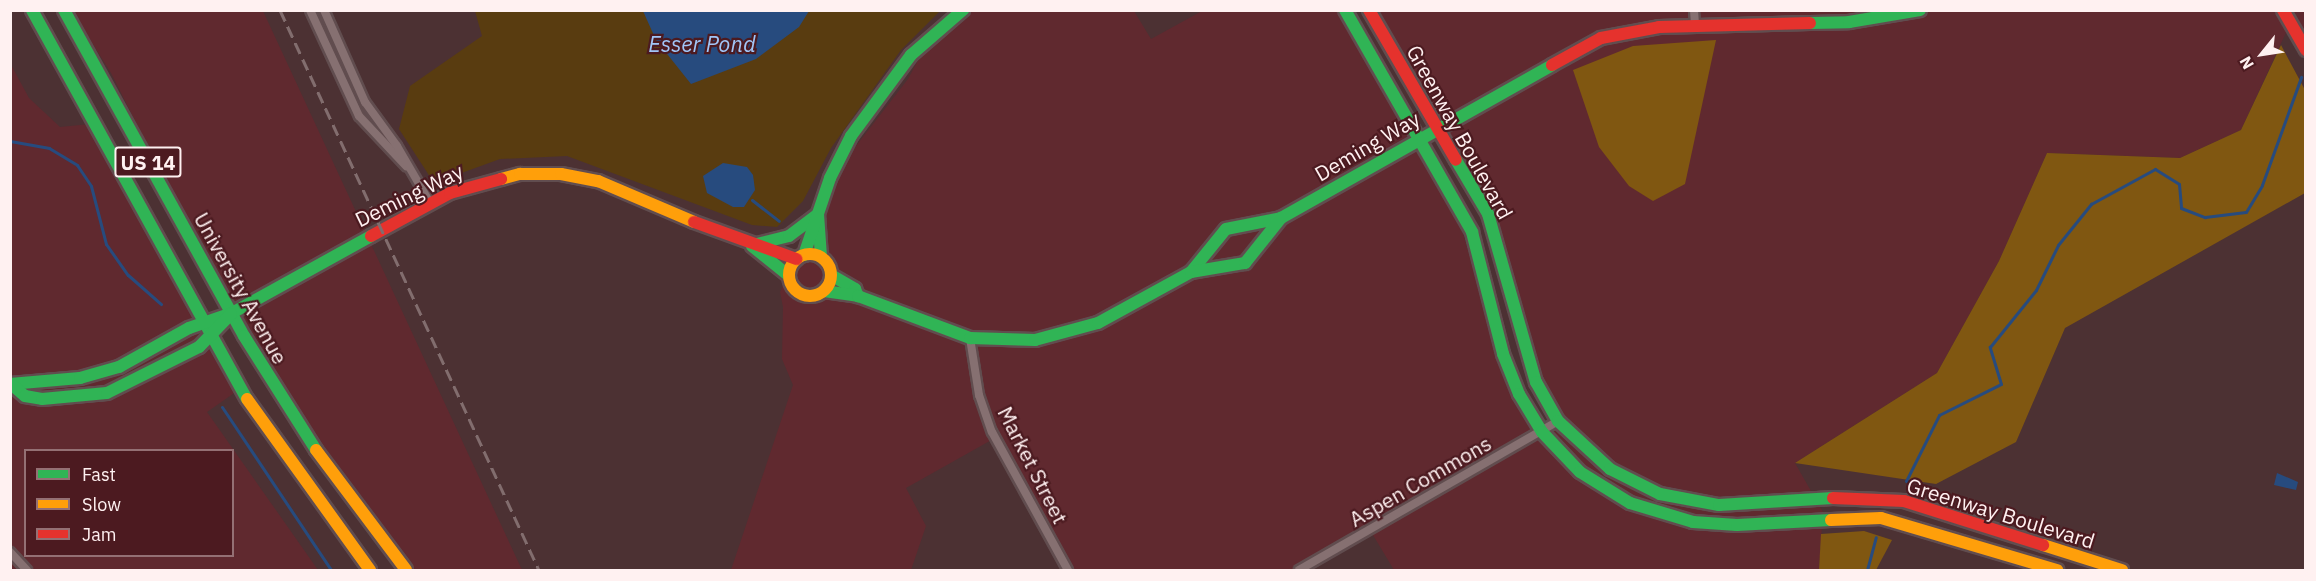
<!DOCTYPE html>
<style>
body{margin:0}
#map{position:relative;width:2316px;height:581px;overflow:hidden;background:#4c3133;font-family:"IBM Plex Sans",sans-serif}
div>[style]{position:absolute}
.built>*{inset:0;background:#60292f}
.green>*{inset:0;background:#593c10}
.forest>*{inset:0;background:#805711}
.water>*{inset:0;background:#274b7e}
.stream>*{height:3px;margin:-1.5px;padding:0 1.5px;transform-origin:1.5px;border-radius:1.5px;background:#274b7e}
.roads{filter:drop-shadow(2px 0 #614d4f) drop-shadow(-2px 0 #614d4f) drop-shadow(0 2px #614d4f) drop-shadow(0 -2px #614d4f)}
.street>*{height:8px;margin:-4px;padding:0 4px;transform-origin:4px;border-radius:4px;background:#867071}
.fast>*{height:12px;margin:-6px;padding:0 6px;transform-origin:6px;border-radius:6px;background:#30b455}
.slow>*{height:12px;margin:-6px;padding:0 6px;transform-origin:6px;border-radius:6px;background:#ff9f0a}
.slow>.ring{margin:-6px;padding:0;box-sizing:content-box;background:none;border:12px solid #ff9f0a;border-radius:50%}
.jam>*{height:12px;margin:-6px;padding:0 6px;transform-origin:6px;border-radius:6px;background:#e5322d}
.rail>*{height:3px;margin-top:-1.5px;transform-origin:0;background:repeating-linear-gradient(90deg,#826d6e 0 12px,transparent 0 18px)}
span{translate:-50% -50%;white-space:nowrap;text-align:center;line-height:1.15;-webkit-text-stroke:4.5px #4c1a20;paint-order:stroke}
.shield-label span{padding:2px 4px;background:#4c1a20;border:2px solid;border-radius:4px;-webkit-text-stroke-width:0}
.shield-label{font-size:20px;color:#fff1f1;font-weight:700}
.street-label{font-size:21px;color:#fff1f1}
.water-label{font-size:22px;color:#a1c6f7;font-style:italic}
.frame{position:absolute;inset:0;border:12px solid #fff1f1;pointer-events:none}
.legend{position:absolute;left:24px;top:449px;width:210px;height:108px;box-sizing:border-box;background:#4c1a20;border:2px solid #947074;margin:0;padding:8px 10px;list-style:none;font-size:18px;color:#fff1f1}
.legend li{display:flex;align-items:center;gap:12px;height:30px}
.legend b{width:30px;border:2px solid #947074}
.north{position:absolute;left:2232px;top:24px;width:60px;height:60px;-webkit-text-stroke:4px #4c1a20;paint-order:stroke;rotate:240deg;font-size:16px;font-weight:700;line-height:24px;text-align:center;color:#fff1f1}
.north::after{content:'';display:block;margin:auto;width:21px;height:27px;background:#fff1f1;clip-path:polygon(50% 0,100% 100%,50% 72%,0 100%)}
</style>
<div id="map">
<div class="built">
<div style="clip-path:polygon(72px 11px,263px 11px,522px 570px,406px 570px,325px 464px,232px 313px,111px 73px)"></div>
<div style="clip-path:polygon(973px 11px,1134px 11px,1151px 39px,1202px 11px,1341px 11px,1460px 223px,1506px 379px,1535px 432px,1558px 421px,1546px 402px,1498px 241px,1369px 11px,2305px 11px,2305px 50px,2290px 24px,2241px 130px,2180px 158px,2047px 153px,1999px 261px,1937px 373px,1795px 463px,1823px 512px,1819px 570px,1394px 570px,1370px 530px,1298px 570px,1067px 570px,995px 438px,906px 488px,926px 526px,911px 570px,731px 570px,793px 385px,782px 359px,783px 307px,780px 292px,849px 155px,908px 79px,922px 53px,945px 28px)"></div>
<div style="clip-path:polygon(evenodd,10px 63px,29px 98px,60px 127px,90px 124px,240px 389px,207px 412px,318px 570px,11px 570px,10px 63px,26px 450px,232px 450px,232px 556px,26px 556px,26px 450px)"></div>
</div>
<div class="green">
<div style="clip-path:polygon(475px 11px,940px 11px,901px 50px,831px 148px,803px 201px,777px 227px,752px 225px,567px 156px,500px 159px,434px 183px,399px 129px,410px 86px,482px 36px)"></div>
</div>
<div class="forest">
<div style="clip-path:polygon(1716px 40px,1685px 184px,1653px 201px,1629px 186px,1599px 147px,1573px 70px,1633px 46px)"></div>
<div style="clip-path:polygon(2281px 45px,2305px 90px,2305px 193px,2065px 328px,2016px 442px,1936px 484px,1795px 463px,1937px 373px,1999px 261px,2047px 153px,2180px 158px,2241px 130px)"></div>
<div style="clip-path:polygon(1864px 531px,1892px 540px,1876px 570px,1819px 570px,1821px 534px)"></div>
</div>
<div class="water">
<div style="clip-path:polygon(643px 11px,809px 11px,799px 27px,756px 59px,691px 84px,656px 40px)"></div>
<div style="clip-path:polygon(723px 163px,747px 167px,753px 175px,755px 190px,744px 207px,733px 207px,707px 193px,703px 176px)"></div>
<div style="clip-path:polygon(2277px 473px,2298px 482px,2296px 490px,2274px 485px)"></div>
</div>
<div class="stream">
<div style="left:10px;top:141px;width:40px;rotate:10deg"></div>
<div style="left:49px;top:148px;width:33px;rotate:31deg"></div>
<div style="left:77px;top:165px;width:25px;rotate:56deg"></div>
<div style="left:91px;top:186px;width:60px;rotate:75.5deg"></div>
<div style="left:106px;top:244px;width:38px;rotate:55deg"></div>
<div style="left:128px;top:275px;width:44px;rotate:41.3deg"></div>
<div style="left:752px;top:200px;width:34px;rotate:38deg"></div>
<div style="left:222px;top:407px;width:196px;rotate:56.2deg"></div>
<div style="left:1906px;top:481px;width:74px;rotate:-63.4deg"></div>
<div style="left:1939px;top:415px;width:69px;rotate:-26.6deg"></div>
<div style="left:2001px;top:384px;width:39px;rotate:-107deg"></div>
<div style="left:1990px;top:347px;width:73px;rotate:-51.1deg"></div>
<div style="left:2036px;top:290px;width:50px;rotate:-63.9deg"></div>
<div style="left:2058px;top:245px;width:53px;rotate:-51.2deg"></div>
<div style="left:2091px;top:204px;width:73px;rotate:-28.7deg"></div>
<div style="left:2155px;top:169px;width:28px;rotate:32deg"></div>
<div style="left:2179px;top:184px;width:24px;rotate:85deg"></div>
<div style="left:2181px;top:208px;width:26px;rotate:21deg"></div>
<div style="left:2205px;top:217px;width:41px;rotate:-7deg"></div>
<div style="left:2246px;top:212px;width:31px;rotate:-59deg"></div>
<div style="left:2262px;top:185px;width:115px;rotate:-70.1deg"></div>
<div style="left:1867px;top:570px;width:34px;rotate:-75deg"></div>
</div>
<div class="roads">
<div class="street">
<div style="left:310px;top:10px;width:117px;rotate:65.2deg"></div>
<div style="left:359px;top:116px;width:69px;rotate:46.8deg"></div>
<div style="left:324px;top:10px;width:101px;rotate:66deg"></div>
<div style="left:365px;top:102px;width:54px;rotate:54deg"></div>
<div style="left:397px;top:146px;width:66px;rotate:59.9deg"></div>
<div style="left:1694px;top:10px;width:15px;rotate:86deg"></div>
<div style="left:970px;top:338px;width:58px;rotate:81deg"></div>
<div style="left:979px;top:395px;width:39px;rotate:71deg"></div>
<div style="left:992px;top:432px;width:158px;rotate:61.2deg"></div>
<div style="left:10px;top:552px;width:25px;rotate:47deg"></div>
<div style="left:1299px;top:570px;width:299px;rotate:-29.9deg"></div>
</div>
<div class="fast">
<div style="left:32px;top:10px;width:444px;rotate:61.1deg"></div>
<div style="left:64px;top:10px;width:372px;rotate:61.1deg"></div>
<div style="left:244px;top:336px;width:135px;rotate:57.7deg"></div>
<div style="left:1345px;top:10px;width:256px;rotate:60.2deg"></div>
<div style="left:1472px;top:232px;width:126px;rotate:75.7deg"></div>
<div style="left:1503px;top:354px;width:43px;rotate:68.2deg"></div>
<div style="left:1519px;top:394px;width:44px;rotate:58.8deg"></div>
<div style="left:1542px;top:432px;width:55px;rotate:46.5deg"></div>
<div style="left:1580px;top:472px;width:59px;rotate:31.8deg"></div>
<div style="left:1630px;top:503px;width:66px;rotate:16.8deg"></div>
<div style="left:1693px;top:522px;width:44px;rotate:3.9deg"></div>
<div style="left:1737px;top:525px;width:94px;rotate:-3deg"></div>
<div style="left:1810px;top:23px;width:39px;rotate:-1deg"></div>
<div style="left:1849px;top:22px;width:72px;rotate:-9.6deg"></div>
<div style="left:1456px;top:160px;width:63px;rotate:59.3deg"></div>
<div style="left:1488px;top:214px;width:175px;rotate:74.1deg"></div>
<div style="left:1536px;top:382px;width:45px;rotate:60.6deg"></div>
<div style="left:1558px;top:421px;width:71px;rotate:42.7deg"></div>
<div style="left:1610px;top:469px;width:56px;rotate:26.6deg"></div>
<div style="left:1660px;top:494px;width:60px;rotate:10.6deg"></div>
<div style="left:1719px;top:505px;width:114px;rotate:-3.5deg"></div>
<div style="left:818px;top:214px;width:43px;rotate:86deg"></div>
<div style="left:757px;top:244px;width:33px;rotate:-14deg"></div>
<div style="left:789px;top:236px;width:36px;rotate:-37deg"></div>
<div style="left:752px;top:246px;width:46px;rotate:38.9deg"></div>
<div style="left:804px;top:255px;width:81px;rotate:-71.3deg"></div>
<div style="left:830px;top:178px;width:47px;rotate:-63.4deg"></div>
<div style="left:851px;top:136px;width:101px;rotate:-53.5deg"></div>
<div style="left:911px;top:55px;width:69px;rotate:-40.9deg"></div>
<div style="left:1191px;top:272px;width:55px;rotate:-50.9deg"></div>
<div style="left:1226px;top:229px;width:56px;rotate:-11.3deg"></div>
<div style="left:1281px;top:218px;width:311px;rotate:-29.4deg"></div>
<div style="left:831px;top:275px;width:28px;rotate:30deg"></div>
<div style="left:855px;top:289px;width:8px;rotate:67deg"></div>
<div style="left:824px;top:291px;width:34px;rotate:8deg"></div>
<div style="left:858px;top:296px;width:120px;rotate:20.6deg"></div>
<div style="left:970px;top:338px;width:65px;rotate:1.8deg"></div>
<div style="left:1035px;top:340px;width:65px;rotate:-15.1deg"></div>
<div style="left:1098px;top:323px;width:106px;rotate:-28.7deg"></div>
<div style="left:1191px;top:272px;width:55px;rotate:-9.5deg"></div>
<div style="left:1245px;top:263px;width:58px;rotate:-51.3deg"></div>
<div style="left:10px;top:384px;width:70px;rotate:-4.9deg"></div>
<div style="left:80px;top:378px;width:41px;rotate:-15.8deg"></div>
<div style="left:119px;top:367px;width:80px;rotate:-29.1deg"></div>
<div style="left:189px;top:328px;width:46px;rotate:-19.2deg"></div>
<div style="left:232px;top:313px;width:159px;rotate:-29deg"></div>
<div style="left:11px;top:384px;width:18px;rotate:41deg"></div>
<div style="left:25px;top:396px;width:17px;rotate:10deg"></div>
<div style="left:42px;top:399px;width:65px;rotate:-5.3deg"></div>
<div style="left:107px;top:393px;width:103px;rotate:-26.6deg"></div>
<div style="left:199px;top:347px;width:46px;rotate:-45.9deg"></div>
</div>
<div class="slow">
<div style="left:501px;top:179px;width:20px;rotate:-15deg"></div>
<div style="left:520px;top:174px;width:41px"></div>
<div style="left:561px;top:174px;width:38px;rotate:11deg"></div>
<div style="left:598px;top:181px;width:104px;rotate:23.1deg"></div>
<div class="ring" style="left:789px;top:254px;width:30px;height:30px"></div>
<div style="left:247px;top:399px;width:211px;rotate:54.3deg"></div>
<div style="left:316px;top:450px;width:150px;rotate:53.1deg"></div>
<div style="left:1831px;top:520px;width:50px;rotate:-2.3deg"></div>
<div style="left:1881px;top:518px;width:184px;rotate:16.5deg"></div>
<div style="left:2043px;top:545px;width:83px;rotate:17.6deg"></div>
</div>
<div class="jam">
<div style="left:1369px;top:10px;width:173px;rotate:59.9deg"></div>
<div style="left:2283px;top:10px;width:46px;rotate:60.1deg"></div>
<div style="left:1552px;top:65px;width:56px;rotate:-28.9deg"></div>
<div style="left:1601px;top:38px;width:59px;rotate:-10.7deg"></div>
<div style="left:1659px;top:27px;width:151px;rotate:-1.5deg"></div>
<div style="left:694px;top:222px;width:109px;rotate:19.9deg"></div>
<div style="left:371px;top:236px;width:90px;rotate:-28.6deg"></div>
<div style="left:450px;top:193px;width:53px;rotate:-15.4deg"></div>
<div style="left:1833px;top:498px;width:71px;rotate:2.4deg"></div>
<div style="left:1904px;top:501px;width:146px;rotate:17.6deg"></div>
</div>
</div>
<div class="rail">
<div style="left:280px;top:10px;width:617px;rotate:65.18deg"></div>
</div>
<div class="shield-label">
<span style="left:148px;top:162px">US 14</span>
</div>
<div class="street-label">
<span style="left:1460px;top:132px;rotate:61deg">Greenway Boulevard</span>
<span style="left:1367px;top:146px;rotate:-30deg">Deming Way</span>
<span style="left:409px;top:195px;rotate:-26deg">Deming Way</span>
<span style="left:241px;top:288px;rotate:61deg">University Avenue</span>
<span style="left:1033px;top:465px;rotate:63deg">Market Street</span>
<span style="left:1420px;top:481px;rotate:-30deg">Aspen Commons</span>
<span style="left:2001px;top:513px;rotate:17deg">Greenway Boulevard</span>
</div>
<div class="water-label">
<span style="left:702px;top:44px">Esser Pond</span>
</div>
<div class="frame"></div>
<ul class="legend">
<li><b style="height:8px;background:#30b455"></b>Fast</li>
<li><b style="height:8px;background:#ff9f0a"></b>Slow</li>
<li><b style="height:8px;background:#e5322d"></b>Jam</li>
</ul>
<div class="north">N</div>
</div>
